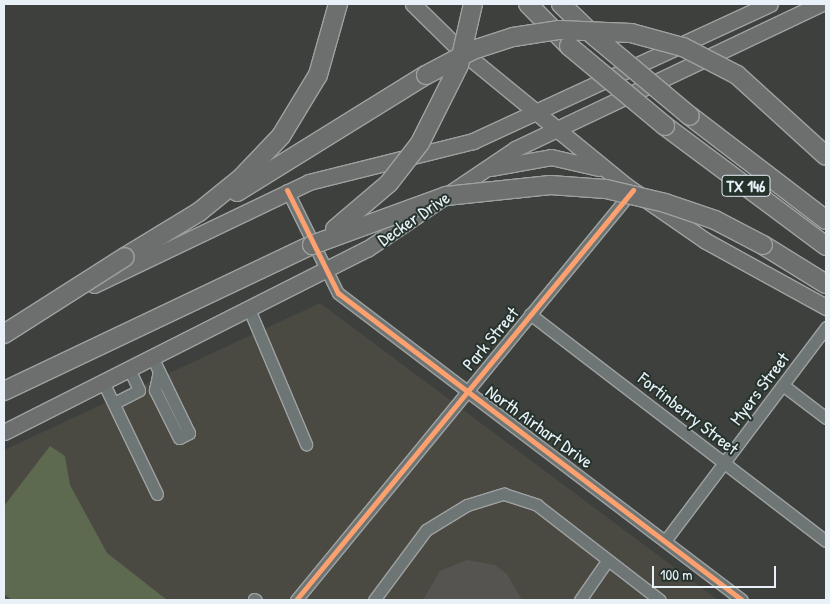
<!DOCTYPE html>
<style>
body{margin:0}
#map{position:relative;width:830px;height:604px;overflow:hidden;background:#3d403c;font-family:"Patrick Hand",sans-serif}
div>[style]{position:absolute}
.built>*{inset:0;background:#4a4a43}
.green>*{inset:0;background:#5e6a50}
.building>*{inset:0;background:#555450}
.roads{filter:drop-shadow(1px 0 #9ea1a1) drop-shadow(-1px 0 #9ea1a1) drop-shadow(0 1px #9ea1a1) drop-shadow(0 -1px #9ea1a1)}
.minor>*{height:11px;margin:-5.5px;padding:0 5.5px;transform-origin:5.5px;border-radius:5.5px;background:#6e7575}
.major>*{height:15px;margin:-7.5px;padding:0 7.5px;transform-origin:7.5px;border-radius:7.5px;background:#6c6f6d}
.highway>*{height:18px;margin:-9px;padding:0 9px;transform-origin:9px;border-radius:9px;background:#6c6f6d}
.bridges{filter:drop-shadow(1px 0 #9ea1a1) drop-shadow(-1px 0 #9ea1a1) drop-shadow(0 1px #9ea1a1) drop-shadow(0 -1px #9ea1a1)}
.highway-bridge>*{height:18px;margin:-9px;padding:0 9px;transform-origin:9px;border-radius:9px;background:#6c6f6d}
.cycleway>*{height:5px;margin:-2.5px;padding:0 2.5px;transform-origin:2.5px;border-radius:2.5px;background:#fca06f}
span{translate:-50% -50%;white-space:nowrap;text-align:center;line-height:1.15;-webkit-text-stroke:4px #26332d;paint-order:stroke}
.shield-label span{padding:1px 4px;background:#26332d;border:1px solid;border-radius:4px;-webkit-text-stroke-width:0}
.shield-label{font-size:16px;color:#e8f1f8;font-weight:700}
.street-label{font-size:18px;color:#e8f1f8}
.frame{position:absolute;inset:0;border:5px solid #e8f1f8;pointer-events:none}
.scale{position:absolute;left:652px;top:566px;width:124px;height:22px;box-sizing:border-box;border:2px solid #e8f1f8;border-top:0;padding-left:6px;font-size:15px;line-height:18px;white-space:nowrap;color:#e8f1f8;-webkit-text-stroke:4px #26332d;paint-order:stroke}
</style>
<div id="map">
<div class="built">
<div style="clip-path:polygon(320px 303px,718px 600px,4px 600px,4px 450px)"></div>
</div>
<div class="green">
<div style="clip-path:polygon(50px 446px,65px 456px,70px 485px,107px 553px,167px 600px,12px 600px,4px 594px,4px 506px)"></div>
</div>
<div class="building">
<div style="clip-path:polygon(467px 560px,495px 565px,507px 574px,522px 600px,423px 600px,440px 571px)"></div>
</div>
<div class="roads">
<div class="minor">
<div style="left:287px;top:190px;width:115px;rotate:63.7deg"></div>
<div style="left:338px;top:293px;width:507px;rotate:37.23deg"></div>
<div style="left:249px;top:309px;width:147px;rotate:67.1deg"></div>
<div style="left:530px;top:314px;width:373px;rotate:37.5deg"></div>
<div style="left:153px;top:359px;width:82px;rotate:64.1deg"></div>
<div style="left:189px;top:433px;width:11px;rotate:153deg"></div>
<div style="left:179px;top:438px;width:54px;rotate:-116.6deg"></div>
<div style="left:155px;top:390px;width:19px;rotate:-78deg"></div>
<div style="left:104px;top:384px;width:122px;rotate:64.3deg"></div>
<div style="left:784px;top:386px;width:53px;rotate:37.3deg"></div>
<div style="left:114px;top:403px;width:28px;rotate:-27deg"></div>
<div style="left:139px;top:390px;width:21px;rotate:-115deg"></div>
<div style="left:665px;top:541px;width:268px;rotate:-53deg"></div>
<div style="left:254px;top:599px;width:2px;rotate:27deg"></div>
<div style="left:296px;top:600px;width:529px;rotate:-50.6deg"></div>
<div style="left:374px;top:600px;width:87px;rotate:-53.4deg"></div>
<div style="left:426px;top:530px;width:48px;rotate:-31.4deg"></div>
<div style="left:467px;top:505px;width:39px;rotate:-17deg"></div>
<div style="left:504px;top:494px;width:35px;rotate:18deg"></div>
<div style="left:537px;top:505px;width:155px;rotate:37.7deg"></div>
<div style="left:580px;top:600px;width:47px;rotate:-55.3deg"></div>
</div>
<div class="major">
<div style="left:413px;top:4px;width:64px;rotate:44.4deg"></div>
<div style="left:459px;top:49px;width:215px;rotate:39.3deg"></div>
<div style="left:625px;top:185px;width:98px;rotate:34.7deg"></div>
<div style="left:706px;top:241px;width:137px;rotate:28.8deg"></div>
<div style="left:490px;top:168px;width:62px;rotate:-10.2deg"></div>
<div style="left:551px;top:157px;width:49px;rotate:12.9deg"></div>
<div style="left:94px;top:285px;width:238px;rotate:-25.6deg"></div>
<div style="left:309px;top:182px;width:169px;rotate:-14deg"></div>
<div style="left:473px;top:141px;width:327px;rotate:-24.8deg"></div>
<div style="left:4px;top:432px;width:407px;rotate:-26.8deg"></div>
<div style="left:367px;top:249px;width:179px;rotate:-34deg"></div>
<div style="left:515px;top:149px;width:339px;rotate:-25.4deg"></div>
</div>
<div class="highway">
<div style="left:528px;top:4px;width:59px;rotate:45.7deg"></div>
<div style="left:561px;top:4px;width:45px;rotate:44.1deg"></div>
<div style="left:690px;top:116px;width:171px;rotate:37.4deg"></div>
<div style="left:665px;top:126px;width:201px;rotate:36.7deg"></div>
<div style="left:237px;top:192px;width:222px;rotate:-31.8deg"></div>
<div style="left:763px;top:245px;width:74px;rotate:31.8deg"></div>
<div style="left:125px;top:257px;width:87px;rotate:-31.3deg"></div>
<div style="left:199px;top:212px;width:54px;rotate:-39deg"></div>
<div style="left:241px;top:178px;width:58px;rotate:-46.4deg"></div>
<div style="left:281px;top:136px;width:71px;rotate:-58.8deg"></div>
<div style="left:318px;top:75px;width:74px;rotate:-74.3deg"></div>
<div style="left:4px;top:391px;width:341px;rotate:-25.4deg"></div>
</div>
</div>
<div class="bridges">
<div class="highway-bridge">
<div style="left:593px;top:35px;width:126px;rotate:39.9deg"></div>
<div style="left:569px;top:46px;width:125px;rotate:39.8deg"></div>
<div style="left:426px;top:75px;width:53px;rotate:-28deg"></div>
<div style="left:473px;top:50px;width:42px;rotate:-18deg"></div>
<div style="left:513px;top:37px;width:47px;rotate:-8.7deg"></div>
<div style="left:559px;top:30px;width:72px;rotate:2.4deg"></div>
<div style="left:631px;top:33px;width:54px;rotate:15.1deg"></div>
<div style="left:683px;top:47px;width:61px;rotate:27.4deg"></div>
<div style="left:737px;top:75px;width:120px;rotate:42.3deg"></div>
<div style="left:335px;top:229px;width:71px;rotate:-40.4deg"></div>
<div style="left:389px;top:183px;width:51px;rotate:-52.2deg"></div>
<div style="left:420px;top:143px;width:87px;rotate:-63.4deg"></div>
<div style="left:459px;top:65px;width:63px;rotate:-77.1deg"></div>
<div style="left:312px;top:245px;width:143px;rotate:-20.1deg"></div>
<div style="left:446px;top:196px;width:105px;rotate:-6deg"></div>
<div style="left:550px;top:185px;width:56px;rotate:4.1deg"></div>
<div style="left:606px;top:189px;width:61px;rotate:13.3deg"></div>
<div style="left:665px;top:203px;width:53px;rotate:18.8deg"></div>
<div style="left:715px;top:220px;width:54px;rotate:27.5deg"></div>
<div style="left:4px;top:334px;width:143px;rotate:-32.5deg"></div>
</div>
</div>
<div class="cycleway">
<div style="left:287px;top:190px;width:115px;rotate:63.7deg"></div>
<div style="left:338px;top:293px;width:507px;rotate:37.23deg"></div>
<div style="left:296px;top:600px;width:531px;rotate:-50.58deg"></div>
</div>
<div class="shield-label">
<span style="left:746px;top:186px">TX 146</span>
</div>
<div class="street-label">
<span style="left:414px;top:219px;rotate:-34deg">Decker Drive</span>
<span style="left:491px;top:339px;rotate:-50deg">Park Street</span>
<span style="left:760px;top:389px;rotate:-53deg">Myers Street</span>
<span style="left:688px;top:414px;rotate:38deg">Fortinberry Street</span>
<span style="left:539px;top:427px;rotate:36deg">North Airhart Drive</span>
</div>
<div class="frame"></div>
<div class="scale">100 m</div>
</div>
